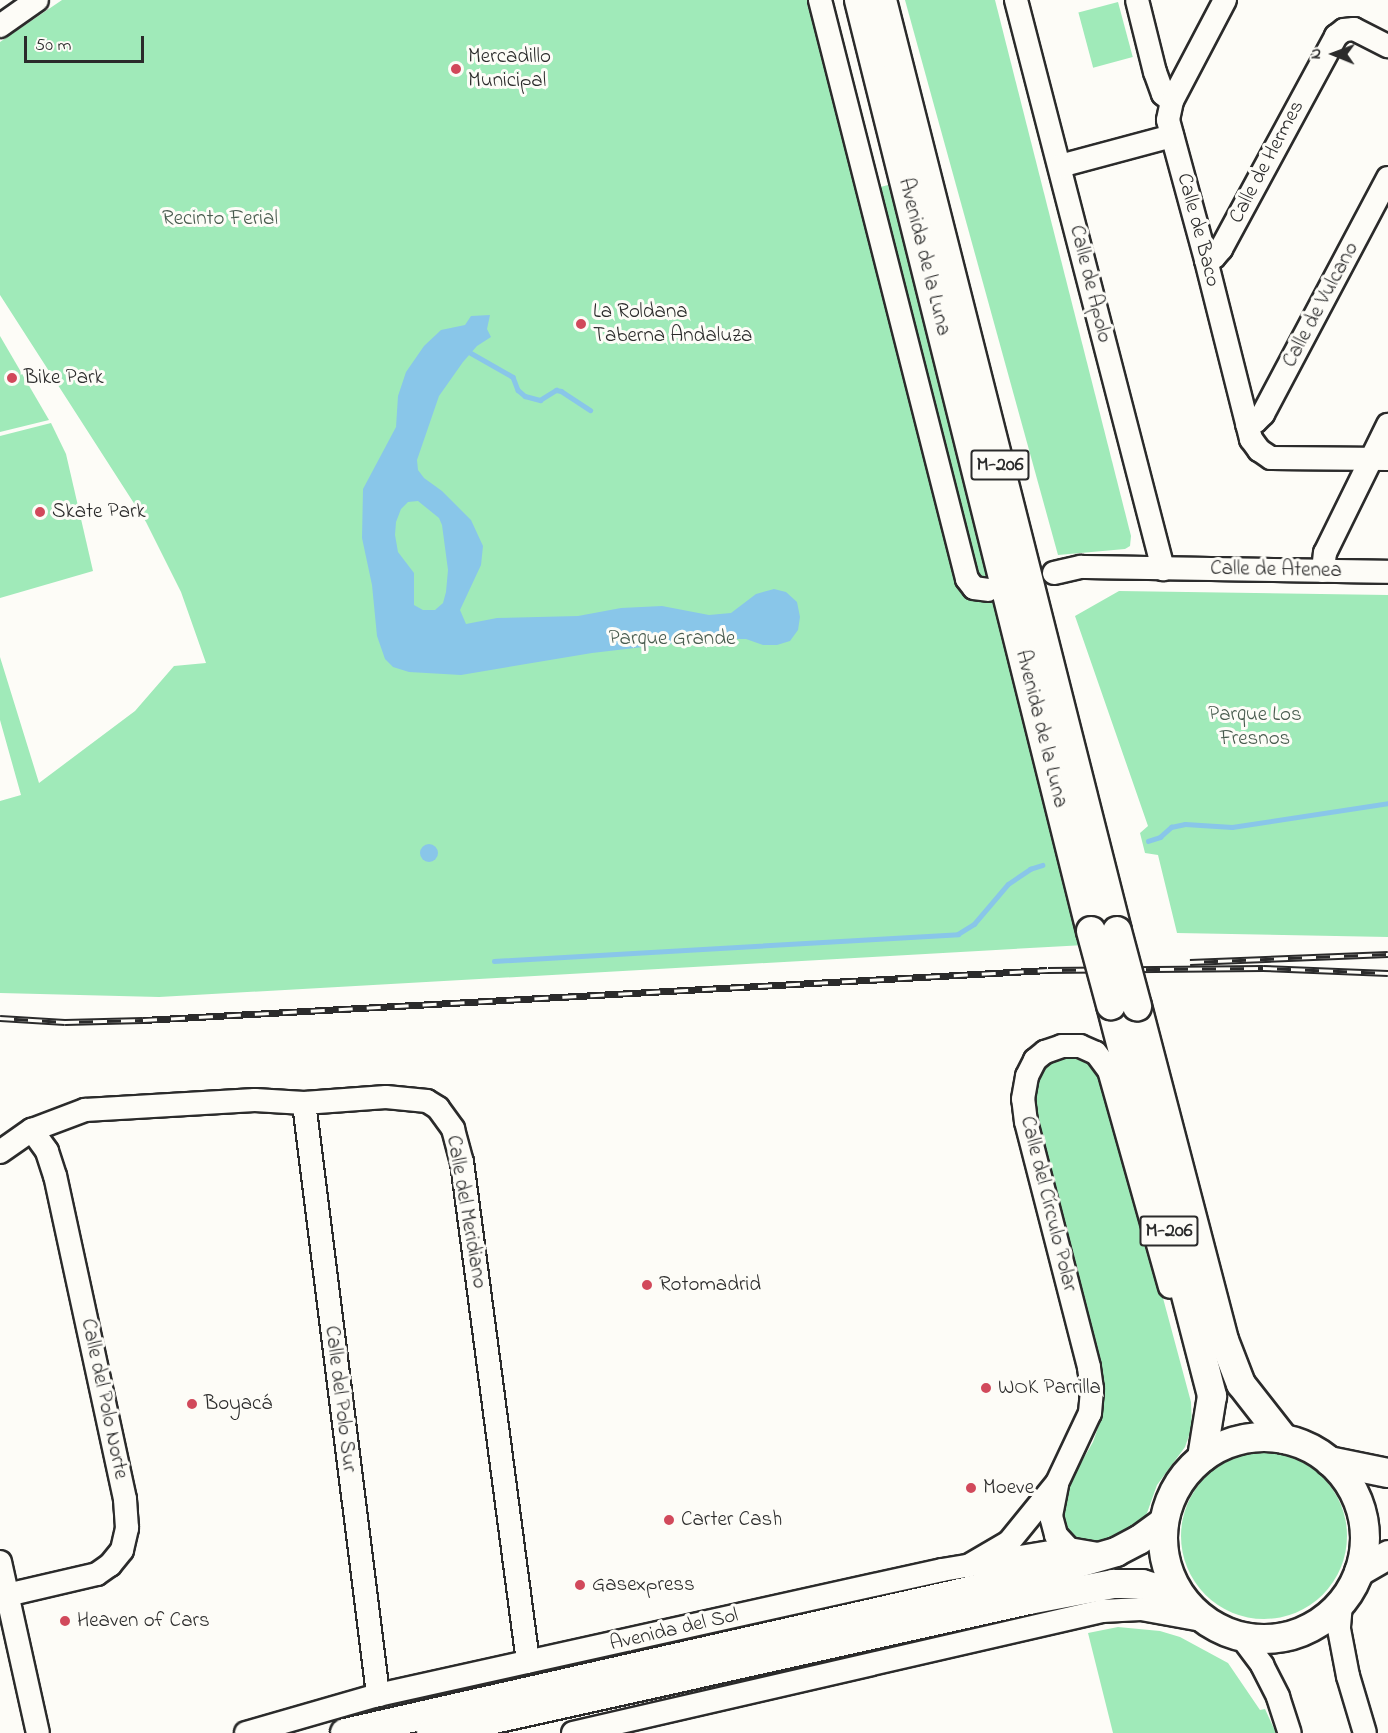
<!DOCTYPE html>
<meta charset="utf-8">
<style>
body{margin:0}
#map{position:relative;width:1388px;height:1733px;overflow:hidden;background:#fdfcf7;font-family:"Indie Flower",sans-serif}
div>[style]{position:absolute}
.green>*{inset:0;background:#a0eab9;transform-origin:0 0}
.round{border-radius:50%}
.water>*{inset:0;background:#89c6e9}
.stream>*{height:4.5px;margin:-2.25px;padding:0 2.25px;transform-origin:2.25px;border-radius:2.25px;background:#89c6e9}
.roads{filter:drop-shadow(2px 0 #2b2b2b) drop-shadow(-2px 0 #2b2b2b) drop-shadow(0 2px #2b2b2b) drop-shadow(0 -2px #2b2b2b)}
.minor>*{height:22px;margin:-11px;padding:0 11px;transform-origin:11px;border-radius:11px;background:#fdfcf7}
.major>*{height:28px;margin:-14px;padding:0 14px;transform-origin:14px;border-radius:14px;background:#fdfcf7}
.major>.ring{margin:-14px;padding:0;box-sizing:content-box;background:none;border:28px solid #fdfcf7;border-radius:50%}
.rail>*{height:7px;margin-top:-3.5px;transform-origin:0;background:repeating-linear-gradient(90deg,#fdfcf7 0 14px,#2b2b2b 0 28px);box-sizing:border-box;border-block:2px solid #2b2b2b}
.bridges{filter:drop-shadow(2px 0 #2b2b2b) drop-shadow(-2px 0 #2b2b2b) drop-shadow(0 2px #2b2b2b) drop-shadow(0 -2px #2b2b2b)}
.major-bridge>*{height:28px;margin:-14px;padding:0 14px;transform-origin:14px;border-radius:14px;background:#fdfcf7}
.dots>*{width:16px;height:16px;translate:-50% -50%;box-sizing:border-box;border:3px solid #fdfcf7;border-radius:50%}
span{translate:-50% -50%;white-space:nowrap;text-align:center;line-height:1.15;-webkit-text-stroke:6px #fdfcf7;paint-order:stroke}
.shield-label span{padding:2px 4px;background:#fdfcf7;border:2px solid;border-radius:4px;-webkit-text-stroke-width:0}
.shield-label{font-size:20px;color:#2b2b2b;font-weight:700}
.poi-label{font-size:21px;color:#2b2b2b}
.left{translate:0 -50%;text-align:left}
.street-label{font-size:21px;color:#2b2b2b}
.park-label{font-size:21px;color:#485b4e}
.north{position:absolute;left:1304px;top:24px;width:60px;height:60px;-webkit-text-stroke:4px #fdfcf7;paint-order:stroke;rotate:271deg;font-size:16px;font-weight:700;line-height:24px;text-align:center;color:#2b2b2b}
.north::after{content:'';display:block;margin:auto;width:21px;height:27px;background:#2b2b2b;clip-path:polygon(50% 0,100% 100%,50% 72%,0 100%)}
.scale{position:absolute;left:24px;top:36px;width:120px;height:27px;box-sizing:border-box;border:3px solid #2b2b2b;border-top:0;padding-left:8px;font-size:18px;line-height:21px;white-space:nowrap;color:#2b2b2b;-webkit-text-stroke:4px #fdfcf7;paint-order:stroke}
</style>
<div id="map">
<div class="green">
<div style="clip-path:polygon(62px 0,820px 0,869px 190px,888px 185px,954px 416px,1085px 945px,159px 997px,0 993px,0 801px,21px 795px,0 720px,0 657px,39px 783px,135px 711px,174px 666px,206px 663px,181px 592px,146px 522px,0 295px,0 42px)"></div>
<div style="clip-path:polygon(905px 0,995px 0,1131px 536px,1130px 546px,1125px 549px,1058px 555px)"></div>
<div style="left:1118px;top:2px;width:57px;height:41px;rotate:75deg"></div>
<div style="clip-path:polygon(0 336px,49px 420px,0 432px)"></div>
<div style="clip-path:polygon(51px 423px,66px 454px,93px 571px,0 598px,0 436px)"></div>
<div style="clip-path:polygon(1119px 591px,1388px 595px,1388px 937px,1177px 933px,1158px 855px,1145px 853px,1140px 833px,1148px 826px,1075px 616px)"></div>
<div style="clip-path:polygon(1063px 1055px,1089px 1063px,1104px 1079px,1191px 1402px,1192px 1427px,1185px 1447px,1157px 1485px,1147px 1513px,1138px 1525px,1105px 1542px,1090px 1543px,1069px 1539px,1059px 1509px,1071px 1480px,1093px 1442px,1102px 1416px,1104px 1385px,1035px 1111px,1034px 1090px,1036px 1078px,1045px 1064px)"></div>
<div class="round" style="left:1181px;top:1453px;width:166px;height:166px"></div>
<div style="clip-path:polygon(1118px 1627px,1160px 1631px,1180px 1637px,1228px 1663px,1260px 1710px,1265px 1709px,1276px 1733px,1113px 1733px,1088px 1633px)"></div>
</div>
<div class="water">
<div style="clip-path:polygon(evenodd,490px 315px,487px 329px,491px 337px,477px 346px,463px 362px,439px 396px,417px 460px,418px 470px,424px 478px,442px 491px,471px 520px,483px 546px,481px 565px,460px 610px,466px 624px,497px 618px,578px 616px,621px 608px,662px 606px,709px 615px,731px 613px,756px 594px,774px 589px,786px 592px,797px 602px,800px 617px,798px 630px,790px 641px,777px 645px,763px 645px,746px 639px,711px 639px,592px 653px,461px 675px,409px 672px,393px 667px,385px 659px,377px 636px,372px 585px,362px 538px,363px 489px,396px 427px,398px 396px,406px 372px,424px 346px,441px 330px,465px 325px,471px 316px,490px 315px,418px 501px,439px 518px,442px 525px,448px 570px,446px 592px,443px 603px,435px 610px,423px 610px,414px 605px,414px 573px,398px 552px,395px 535px,396px 522px,401px 509px,408px 502px,418px 501px)"></div>
<div class="round" style="left:420px;top:844px;width:18px;height:18px"></div>
</div>
<div class="stream">
<div style="left:471px;top:353px;width:48px;rotate:29.7deg"></div>
<div style="left:513px;top:377px;width:14px;rotate:69deg"></div>
<div style="left:518px;top:390px;width:9px;rotate:41deg"></div>
<div style="left:525px;top:396px;width:16px;rotate:15deg"></div>
<div style="left:540px;top:400px;width:19px;rotate:-32deg"></div>
<div style="left:556px;top:390px;width:5px;rotate:11deg"></div>
<div style="left:561px;top:391px;width:35px;rotate:33deg"></div>
<div style="left:1148px;top:841px;width:13px;rotate:-18deg"></div>
<div style="left:1160px;top:837px;width:15px;rotate:-42deg"></div>
<div style="left:1171px;top:827px;width:14px;rotate:-12deg"></div>
<div style="left:1185px;top:824px;width:47px;rotate:3.7deg"></div>
<div style="left:1232px;top:827px;width:158px;rotate:-8.7deg"></div>
<div style="left:494px;top:961px;width:465px;rotate:-3.3deg"></div>
<div style="left:958px;top:934px;width:19px;rotate:-32deg"></div>
<div style="left:974px;top:924px;width:52px;rotate:-49.6deg"></div>
<div style="left:1008px;top:884px;width:27px;rotate:-34deg"></div>
<div style="left:1030px;top:869px;width:13px;rotate:-18deg"></div>
</div>
<div class="roads">
<div class="minor">
<div style="left:820px;top:0;width:597px;rotate:75.75deg"></div>
<div style="left:967px;top:579px;width:11px;rotate:52deg"></div>
<div style="left:974px;top:588px;width:14px;rotate:8deg"></div>
<div style="left:1016px;top:0;width:588px;rotate:75.51deg"></div>
<div style="left:1137px;top:0;width:74px;rotate:76deg"></div>
<div style="left:1155px;top:72px;width:23px;rotate:70deg"></div>
<div style="left:1163px;top:94px;width:11px;rotate:38deg"></div>
<div style="left:1225px;top:0;width:114px;rotate:117.7deg"></div>
<div style="left:1172px;top:101px;width:19px;rotate:102deg"></div>
<div style="left:1168px;top:120px;width:145px;rotate:74.8deg"></div>
<div style="left:1206px;top:260px;width:185px;rotate:75.9deg"></div>
<div style="left:1251px;top:439px;width:14px;rotate:54deg"></div>
<div style="left:1259px;top:450px;width:14px;rotate:34deg"></div>
<div style="left:1271px;top:458px;width:117px;rotate:0.5deg"></div>
<div style="left:0;top:26px;width:45px;rotate:-35.1deg"></div>
<div style="left:1060px;top:166px;width:116px;rotate:-15deg"></div>
<div style="left:1206px;top:260px;width:9px;rotate:-21deg"></div>
<div style="left:1214px;top:257px;width:11px;rotate:-49deg"></div>
<div style="left:1221px;top:249px;width:242px;rotate:-61.6deg"></div>
<div style="left:1336px;top:36px;width:10px;rotate:-37deg"></div>
<div style="left:1344px;top:30px;width:10px;rotate:-6deg"></div>
<div style="left:1354px;top:29px;width:38px;rotate:27deg"></div>
<div style="left:1247px;top:424px;width:9px;rotate:-18deg"></div>
<div style="left:1256px;top:421px;width:10px;rotate:-45deg"></div>
<div style="left:1263px;top:414px;width:267px;rotate:-62.1deg"></div>
<div style="left:1323px;top:571px;width:18px;rotate:-84deg"></div>
<div style="left:1325px;top:553px;width:143px;rotate:-63.8deg"></div>
<div style="left:1054px;top:573px;width:28px;rotate:-13deg"></div>
<div style="left:1081px;top:567px;width:307px;rotate:0.9deg"></div>
<div style="left:304px;top:1103px;width:597px;rotate:82.87deg"></div>
<div style="left:0;top:1152px;width:39px;rotate:-35deg"></div>
<div style="left:32px;top:1130px;width:57px;rotate:-20.7deg"></div>
<div style="left:85px;top:1110px;width:170px;rotate:-3.4deg"></div>
<div style="left:255px;top:1100px;width:49px;rotate:3.5deg"></div>
<div style="left:304px;top:1103px;width:82px;rotate:-4.2deg"></div>
<div style="left:386px;top:1097px;width:41px;rotate:5.6deg"></div>
<div style="left:427px;top:1101px;width:13px;rotate:32deg"></div>
<div style="left:438px;top:1108px;width:26px;rotate:54deg"></div>
<div style="left:453px;top:1129px;width:34px;rotate:75deg"></div>
<div style="left:462px;top:1162px;width:504px;rotate:82.48deg"></div>
<div style="left:1057px;top:1485px;width:32px;rotate:101deg"></div>
<div style="left:1051px;top:1516px;width:20px;rotate:75deg"></div>
<div style="left:1056px;top:1535px;width:19px;rotate:47deg"></div>
<div style="left:0;top:1562px;width:175px;rotate:77.5deg"></div>
<div style="left:968px;top:1566px;width:48px;rotate:-30.3deg"></div>
<div style="left:1009px;top:1542px;width:76px;rotate:-50.9deg"></div>
<div style="left:1057px;top:1483px;width:77px;rotate:-64.8deg"></div>
<div style="left:1090px;top:1413px;width:24px;rotate:-85deg"></div>
<div style="left:1092px;top:1389px;width:22px;rotate:-98deg"></div>
<div style="left:1089px;top:1367px;width:253px;rotate:-104.4deg"></div>
<div style="left:1026px;top:1122px;width:23px;rotate:-97deg"></div>
<div style="left:1023px;top:1099px;width:23px;rotate:-80deg"></div>
<div style="left:1027px;top:1076px;width:18px;rotate:-63deg"></div>
<div style="left:1035px;top:1060px;width:13px;rotate:-39deg"></div>
<div style="left:1045px;top:1052px;width:18px;rotate:-19deg"></div>
<div style="left:1062px;top:1046px;width:18px"></div>
<div style="left:1080px;top:1046px;width:17px;rotate:24deg"></div>
<div style="left:1096px;top:1053px;width:21px;rotate:53deg"></div>
<div style="left:1109px;top:1070px;width:225px;rotate:74.3deg"></div>
<div style="left:7px;top:1595px;width:92px;rotate:-13.1deg"></div>
<div style="left:97px;top:1574px;width:16px;rotate:-35deg"></div>
<div style="left:110px;top:1565px;width:19px;rotate:-51deg"></div>
<div style="left:122px;top:1550px;width:23px;rotate:-77deg"></div>
<div style="left:127px;top:1528px;width:29px;rotate:-94deg"></div>
<div style="left:125px;top:1499px;width:330px;rotate:-102.2deg"></div>
<div style="left:55px;top:1176px;width:26px;rotate:-108deg"></div>
<div style="left:47px;top:1151px;width:26px;rotate:-126deg"></div>
<div style="left:1341px;top:1604px;width:25px;rotate:95deg"></div>
<div style="left:1339px;top:1629px;width:48px;rotate:79.2deg"></div>
<div style="left:1348px;top:1676px;width:59px;rotate:73.4deg"></div>
<div style="left:1242px;top:1638px;width:34px;rotate:53deg"></div>
<div style="left:1262px;top:1665px;width:36px;rotate:63deg"></div>
<div style="left:1278px;top:1697px;width:38px;rotate:72deg"></div>
<div style="left:246px;top:1733px;width:137px;rotate:-16.1deg"></div>
<div style="left:378px;top:1695px;width:578px;rotate:-12.5deg"></div>
<div style="left:942px;top:1570px;width:129px;rotate:-9.4deg"></div>
<div style="left:1069px;top:1549px;width:34px;rotate:10deg"></div>
<div style="left:573px;top:1733px;width:543px;rotate:-12.99deg"></div>
<div style="left:1102px;top:1611px;width:39px;rotate:-3deg"></div>
<div style="left:1141px;top:1609px;width:63px;rotate:10.1deg"></div>
</div>
<div class="major">
<div style="left:859px;top:0;width:959px;rotate:76.01deg"></div>
<div style="left:882px;top:0;width:960px;rotate:75.83deg"></div>
<div style="left:1111px;top:1005px;width:404px;rotate:75.5deg"></div>
<div style="left:1212px;top:1396px;width:63px;rotate:99.2deg"></div>
<div style="left:1137px;top:1006px;width:345px;rotate:75.4deg"></div>
<div style="left:1224px;top:1340px;width:47px;rotate:68.9deg"></div>
<div style="left:1241px;top:1384px;width:70px;rotate:52deg"></div>
<div class="ring" style="left:1163px;top:1437px;width:174px;height:174px"></div>
<div style="left:1329px;top:1461px;width:60px;rotate:11.5deg"></div>
<div style="left:1359px;top:1572px;width:34px;rotate:-30deg"></div>
<div style="left:345px;top:1733px;width:698px;rotate:-12.82deg"></div>
<div style="left:1026px;top:1578px;width:94px;rotate:-16.1deg"></div>
<div style="left:1116px;top:1552px;width:26px;rotate:-28deg"></div>
<div style="left:1139px;top:1540px;width:31px;rotate:-36deg"></div>
<div style="left:431px;top:1733px;width:613px;rotate:-12.54deg"></div>
<div style="left:1029px;top:1600px;width:86px;rotate:-10.8deg"></div>
<div style="left:1113px;top:1584px;width:29px"></div>
<div style="left:1142px;top:1584px;width:39px;rotate:17deg"></div>
</div>
</div>
<div class="rail">
<div style="left:1190px;top:962px;width:198px;rotate:-2.3deg"></div>
<div style="left:0;top:1018px;width:65px;rotate:3.5deg"></div>
<div style="left:65px;top:1022px;width:78px;rotate:-1.5deg"></div>
<div style="left:143px;top:1020px;width:906px;rotate:-3.16deg"></div>
<div style="left:1048px;top:970px;width:215px;rotate:-0.5deg"></div>
<div style="left:1263px;top:968px;width:125px;rotate:2.3deg"></div>
</div>
<div class="bridges">
<div class="major-bridge">
<div style="left:1091px;top:931px;width:77px;rotate:74.9deg"></div>
<div style="left:1117px;top:931px;width:78px;rotate:75.1deg"></div>
</div>
</div>
<div class="dots">
<div style="left:456px;top:69px;background:#d1495b"></div>
<div style="left:581px;top:324px;background:#d1495b"></div>
<div style="left:12px;top:378px;background:#d1495b"></div>
<div style="left:40px;top:512px;background:#d1495b"></div>
<div style="left:647px;top:1285px;background:#d1495b"></div>
<div style="left:986px;top:1388px;background:#d1495b"></div>
<div style="left:192px;top:1404px;background:#d1495b"></div>
<div style="left:971px;top:1488px;background:#d1495b"></div>
<div style="left:669px;top:1520px;background:#d1495b"></div>
<div style="left:580px;top:1585px;background:#d1495b"></div>
<div style="left:65px;top:1621px;background:#d1495b"></div>
</div>
<div class="shield-label">
<span style="left:1000px;top:465px">M-206</span>
<span style="left:1169px;top:1231px">M-206</span>
</div>
<div class="poi-label">
<span class="left" style="left:468px;top:69px">Mercadillo<br>Municipal</span>
<span class="left" style="left:593px;top:324px">La Roldana<br>Taberna Andaluza</span>
<span class="left" style="left:24px;top:378px">Bike Park</span>
<span class="left" style="left:52px;top:512px">Skate Park</span>
<span class="left" style="left:659px;top:1285px">Rotomadrid</span>
<span class="left" style="left:998px;top:1388px">WOK Parrilla</span>
<span class="left" style="left:204px;top:1404px">Boyacá</span>
<span class="left" style="left:983px;top:1488px">Moeve</span>
<span class="left" style="left:681px;top:1520px">Carter Cash</span>
<span class="left" style="left:592px;top:1585px">Gasexpress</span>
<span class="left" style="left:77px;top:1621px">Heaven of Cars</span>
</div>
<div class="street-label">
<span style="left:1267px;top:162px;rotate:-62deg">Calle de Hermes</span>
<span style="left:1198px;top:230px;rotate:75deg">Calle de Baco</span>
<span style="left:924px;top:257px;rotate:76deg">Avenida de la Luna</span>
<span style="left:1090px;top:284px;rotate:76deg">Calle de Apolo</span>
<span style="left:1321px;top:305px;rotate:-62deg">Calle de Vulcano</span>
<span style="left:1276px;top:570px;rotate:1deg">Calle de Atenea</span>
<span style="left:1041px;top:729px;rotate:76deg">Avenida de la Luna</span>
<span style="left:1048px;top:1204px;rotate:76deg">Calle del Círculo Polar</span>
<span style="left:466px;top:1212px;rotate:80deg">Calle del Meridiano</span>
<span style="left:104px;top:1399px;rotate:78deg">Calle del Polo Norte</span>
<span style="left:340px;top:1399px;rotate:83deg">Calle del Polo Sur</span>
<span style="left:674px;top:1630px;rotate:-13deg">Avenida del Sol</span>
</div>
<div class="park-label">
<span style="left:220px;top:219px">Recinto Ferial</span>
<span style="left:672px;top:639px">Parque Grande</span>
<span style="left:1255px;top:727px">Parque Los<br>Fresnos</span>
</div>
<div class="north">N</div>
<div class="scale">50 m</div>
</div>
